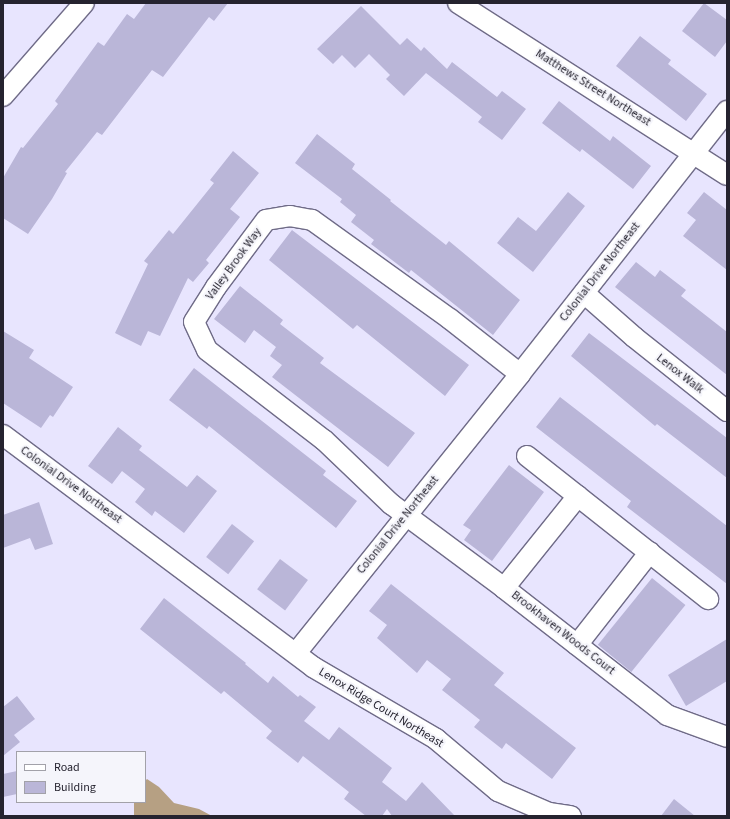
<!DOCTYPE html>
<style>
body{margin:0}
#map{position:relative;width:730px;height:819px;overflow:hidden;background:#e8e5fe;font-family:"Source Sans 3",sans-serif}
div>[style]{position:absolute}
.water>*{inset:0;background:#b6a083}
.building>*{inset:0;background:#bab6d8;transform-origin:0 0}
.roads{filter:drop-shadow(1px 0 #6f6b87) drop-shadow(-1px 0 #6f6b87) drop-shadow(0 1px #6f6b87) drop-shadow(0 -1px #6f6b87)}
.street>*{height:20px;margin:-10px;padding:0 10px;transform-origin:10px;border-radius:10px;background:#fff}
span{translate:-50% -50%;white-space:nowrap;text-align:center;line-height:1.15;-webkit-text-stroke:4px #f5f5fb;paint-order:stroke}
.street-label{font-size:12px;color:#25232f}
.frame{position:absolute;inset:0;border:4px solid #25232f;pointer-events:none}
.legend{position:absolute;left:16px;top:751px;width:130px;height:52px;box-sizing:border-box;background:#f5f5fb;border:1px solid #a2a1a9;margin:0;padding:5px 7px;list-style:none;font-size:12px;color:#25232f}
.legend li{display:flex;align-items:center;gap:8px;height:20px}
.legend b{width:20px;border:1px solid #a2a1a9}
</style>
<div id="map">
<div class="water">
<div style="clip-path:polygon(147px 779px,159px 787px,174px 803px,199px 809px,212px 816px,134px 816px,134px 802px,145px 802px,145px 781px)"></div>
</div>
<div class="building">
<div style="clip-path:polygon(146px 3px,228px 3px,214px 21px,209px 17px,163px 77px,152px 70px,102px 135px,97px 132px,65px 172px,67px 173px,52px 199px,28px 234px,3px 218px,3px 178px,21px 147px,23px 148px,58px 104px,55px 101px,98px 42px,104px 46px,127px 14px,134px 19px)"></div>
<div style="clip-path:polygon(704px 3px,727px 20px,727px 41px,715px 57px,682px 31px)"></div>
<div style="clip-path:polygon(361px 6px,400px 45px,407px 38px,421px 51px,424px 47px,447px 69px,452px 62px,497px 97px,502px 91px,526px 109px,502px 140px,478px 122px,482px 117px,426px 73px,404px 96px,386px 79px,390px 75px,369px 54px,355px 68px,342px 55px,333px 64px,317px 49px)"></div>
<div style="clip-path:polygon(640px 36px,671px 60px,668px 64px,707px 94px,686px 121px,616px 66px)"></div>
<div style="clip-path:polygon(559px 101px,610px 141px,613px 136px,651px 166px,633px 189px,582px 149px,580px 152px,542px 123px)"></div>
<div style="clip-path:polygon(317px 134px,355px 164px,352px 169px,391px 200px,390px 201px,446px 245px,449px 241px,520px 300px,493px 335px,411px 270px,409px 273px,371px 244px,374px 240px,351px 222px,356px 215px,340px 202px,342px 199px,295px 163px)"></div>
<div style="clip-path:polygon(233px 151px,259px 173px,230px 209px,240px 217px,206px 260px,209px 263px,193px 282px,188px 278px,160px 336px,148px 331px,141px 346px,115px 333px,148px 264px,144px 261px,169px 230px,173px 234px,214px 183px,210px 180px)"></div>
<div style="clip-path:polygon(568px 192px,585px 206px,533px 272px,497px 243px,518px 217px,536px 231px)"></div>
<div style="clip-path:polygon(704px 192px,727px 210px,727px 270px,683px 236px,696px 220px,687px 213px)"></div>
<div style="clip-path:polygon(292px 230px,469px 365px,445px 396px,357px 325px,353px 329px,269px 260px)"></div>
<div style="clip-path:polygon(636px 262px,655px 277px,660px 270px,686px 290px,681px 296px,727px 332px,727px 375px,615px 287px)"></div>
<div style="clip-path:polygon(240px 286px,283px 320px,280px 324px,324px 358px,320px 363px,415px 433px,388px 467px,272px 377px,282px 365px,270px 356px,276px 347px,254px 330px,245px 343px,214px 319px)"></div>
<div style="clip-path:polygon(3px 331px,34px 350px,29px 358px,73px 387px,53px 417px,50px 415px,41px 428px,3px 403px)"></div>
<div style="clip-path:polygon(589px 333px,727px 438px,727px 478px,657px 424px,655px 426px,571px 356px)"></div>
<div style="clip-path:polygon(194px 368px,326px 471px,323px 475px,357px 501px,336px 528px,209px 426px,207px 429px,169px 400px)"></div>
<div style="clip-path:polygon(560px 397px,727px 526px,727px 584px,627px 507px,631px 501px,536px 427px)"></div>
<div style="clip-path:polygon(118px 427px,142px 446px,139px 450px,187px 487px,197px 475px,217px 491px,184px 533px,155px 511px,152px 516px,135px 502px,145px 489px,122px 471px,112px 484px,88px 466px)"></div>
<div style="clip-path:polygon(509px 465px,544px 492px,492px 561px,464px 540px,471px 530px,463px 525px)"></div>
<div style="clip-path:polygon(39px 502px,53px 544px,35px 550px,30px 538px,3px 548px,3px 515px)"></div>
<div style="left:232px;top:524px;width:28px;height:42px;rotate:38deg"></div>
<div style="left:280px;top:559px;width:35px;height:38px;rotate:37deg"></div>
<div style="left:652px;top:578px;width:43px;height:86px;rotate:39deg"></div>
<div style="clip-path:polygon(391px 584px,504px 673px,494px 685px,576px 748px,552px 779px,506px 743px,502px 749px,474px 727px,480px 720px,442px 690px,451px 679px,427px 660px,417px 673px,377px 638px,387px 625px,369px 611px)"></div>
<div style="clip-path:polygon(164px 598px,246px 663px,245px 664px,268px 683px,273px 676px,298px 697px,300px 695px,316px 707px,304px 721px,329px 740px,339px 727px,392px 768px,382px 782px,406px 801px,422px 782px,455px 816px,392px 816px,387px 809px,382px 816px,366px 816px,344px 799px,349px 792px,303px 756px,298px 763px,266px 738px,272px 731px,224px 691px,221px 694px,140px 629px)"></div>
<div style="clip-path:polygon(727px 639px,727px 681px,686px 706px,668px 675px)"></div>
<div style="clip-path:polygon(17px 696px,35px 719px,14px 735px,20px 742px,3px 756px,3px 707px)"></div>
<div style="clip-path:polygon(17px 771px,17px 794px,3px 797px,3px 774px)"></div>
<div style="clip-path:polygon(674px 799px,695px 816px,661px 816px)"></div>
</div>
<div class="roads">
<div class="street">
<div style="left:458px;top:3px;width:319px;rotate:32.6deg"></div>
<div style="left:3px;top:96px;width:123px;rotate:-48.9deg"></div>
<div style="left:584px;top:293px;width:67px;rotate:41.3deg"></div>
<div style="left:634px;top:337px;width:119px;rotate:38.5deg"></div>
<div style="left:520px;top:374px;width:89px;rotate:-141.8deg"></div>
<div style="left:450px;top:319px;width:170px;rotate:-144.3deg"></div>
<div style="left:312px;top:220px;width:22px;rotate:-170deg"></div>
<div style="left:290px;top:216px;width:24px;rotate:171deg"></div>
<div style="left:266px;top:220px;width:84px;rotate:126.7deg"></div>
<div style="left:216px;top:287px;width:41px;rotate:122.2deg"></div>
<div style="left:194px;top:322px;width:31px;rotate:65deg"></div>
<div style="left:207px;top:350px;width:148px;rotate:37.6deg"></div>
<div style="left:324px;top:440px;width:93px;rotate:43.7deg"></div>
<div style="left:391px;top:504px;width:141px;rotate:36.6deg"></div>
<div style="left:504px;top:588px;width:207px;rotate:37.9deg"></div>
<div style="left:667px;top:715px;width:64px;rotate:20.1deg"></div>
<div style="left:3px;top:435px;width:387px;rotate:36.8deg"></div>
<div style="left:313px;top:667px;width:143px;rotate:30.3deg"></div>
<div style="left:436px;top:739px;width:81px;rotate:40deg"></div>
<div style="left:498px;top:791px;width:56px;rotate:23.3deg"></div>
<div style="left:549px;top:813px;width:22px;rotate:8deg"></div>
<div style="left:527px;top:456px;width:231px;rotate:38.3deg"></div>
<div style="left:504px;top:588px;width:118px;rotate:-51.2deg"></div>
<div style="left:577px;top:645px;width:118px;rotate:-51.9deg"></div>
<div style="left:296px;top:653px;width:358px;rotate:-51.2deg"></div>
<div style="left:520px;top:374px;width:335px;rotate:-51.8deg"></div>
</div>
</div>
<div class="street-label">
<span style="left:593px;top:88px;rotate:32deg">Matthews Street Northeast</span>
<span style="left:234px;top:264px;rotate:-54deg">Valley Brook Way</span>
<span style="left:600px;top:272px;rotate:-52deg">Colonial Drive Northeast</span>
<span style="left:680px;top:374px;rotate:38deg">Lenox Walk</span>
<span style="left:71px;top:485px;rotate:36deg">Colonial Drive Northeast</span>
<span style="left:398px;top:525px;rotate:-51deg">Colonial Drive Northeast</span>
<span style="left:563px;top:633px;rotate:38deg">Brookhaven Woods Court</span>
<span style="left:381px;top:708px;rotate:31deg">Lenox Ridge Court Northeast</span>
</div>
<div class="frame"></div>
<ul class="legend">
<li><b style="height:5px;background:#fff"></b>Road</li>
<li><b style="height:11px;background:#bab6d8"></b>Building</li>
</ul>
</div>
